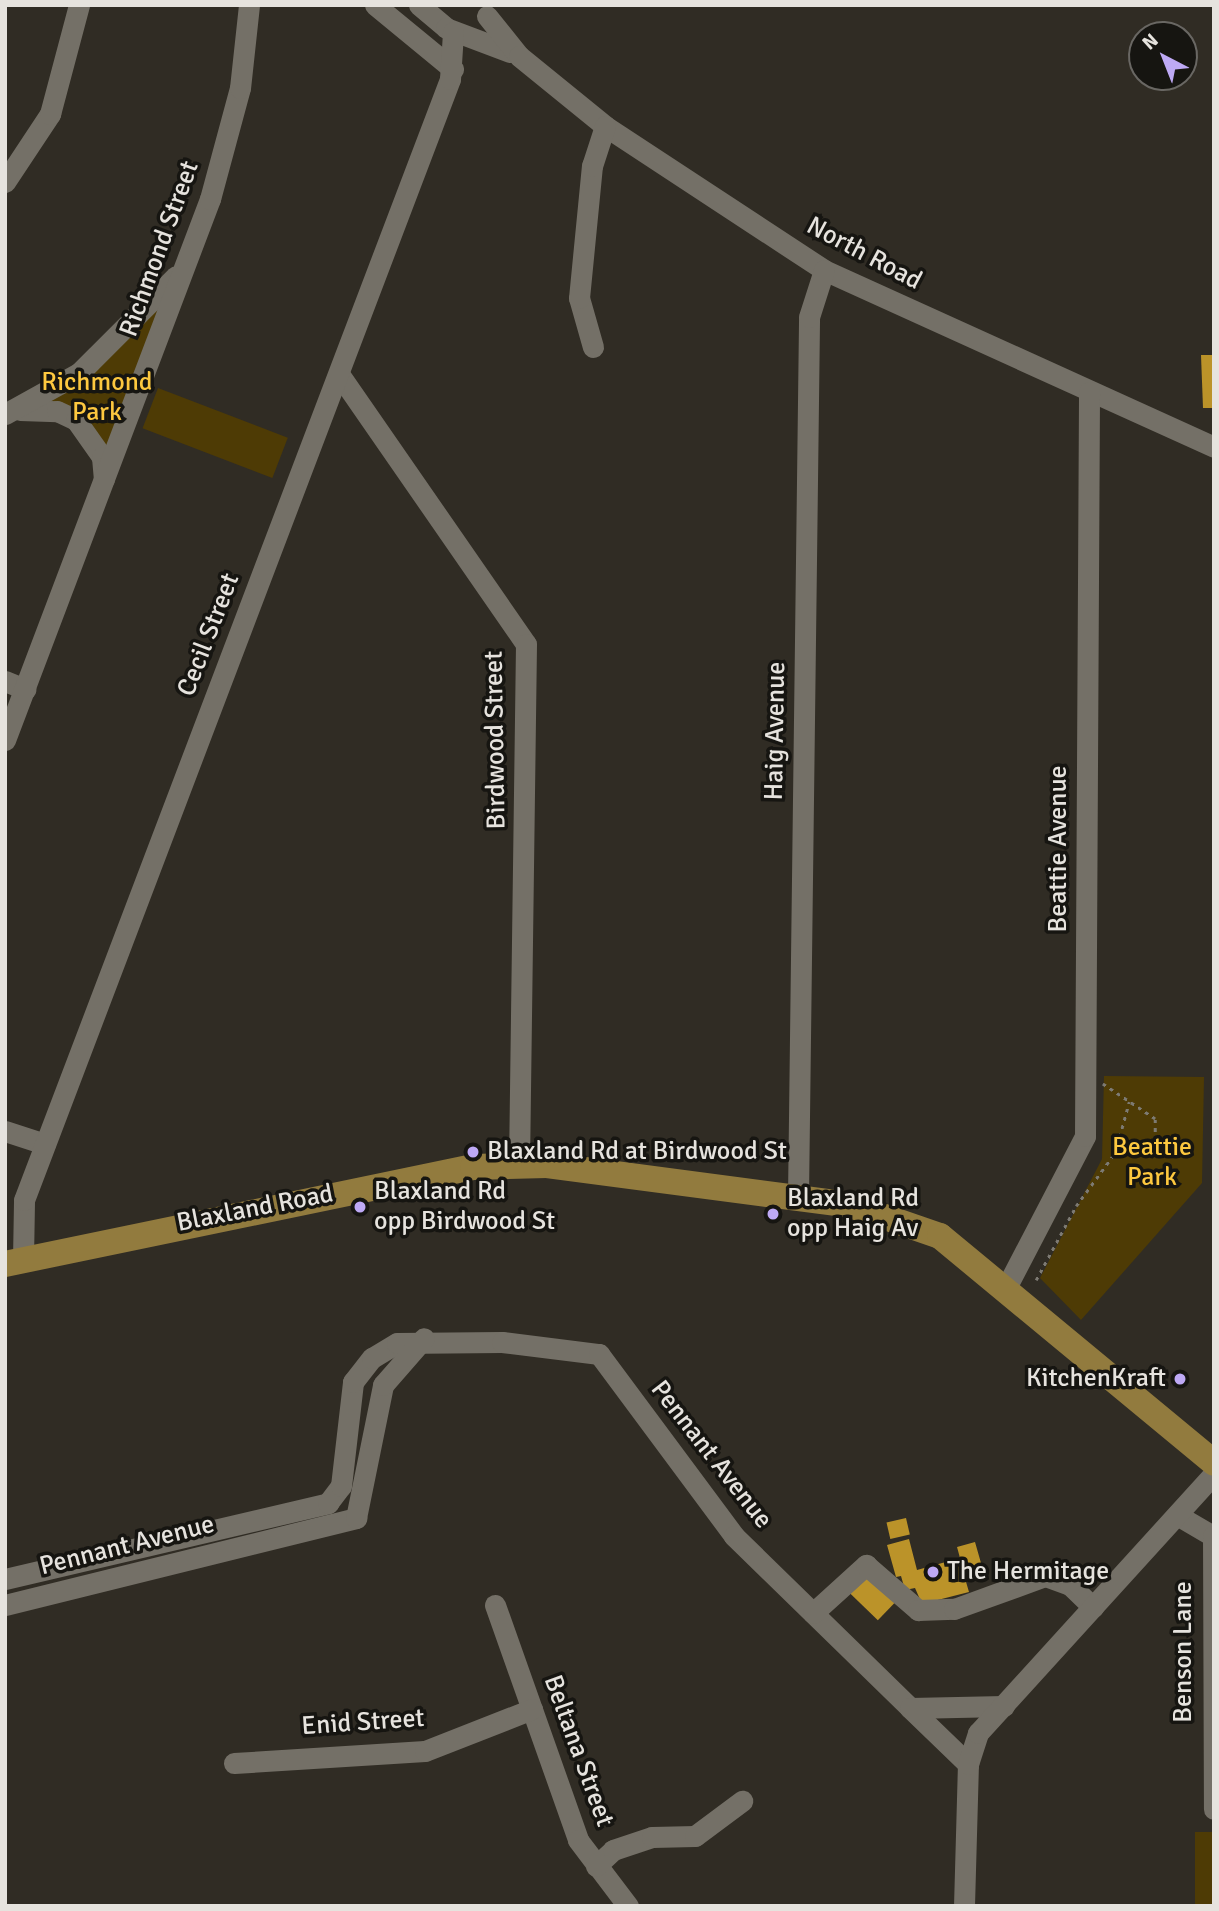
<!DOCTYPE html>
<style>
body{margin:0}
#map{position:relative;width:1219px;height:1911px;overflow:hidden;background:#302c24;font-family:Signika,sans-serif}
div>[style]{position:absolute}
.green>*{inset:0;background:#4e3b05;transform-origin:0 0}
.building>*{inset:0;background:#bb9329;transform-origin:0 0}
.path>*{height:2.5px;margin-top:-1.25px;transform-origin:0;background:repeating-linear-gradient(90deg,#7d7a73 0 3.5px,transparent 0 8.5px)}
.minor>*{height:21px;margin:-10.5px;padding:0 10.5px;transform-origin:10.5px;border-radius:10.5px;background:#747067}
.major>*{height:26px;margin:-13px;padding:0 13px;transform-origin:13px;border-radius:13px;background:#927b3e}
.dots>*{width:19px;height:19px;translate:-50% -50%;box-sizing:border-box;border:4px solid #161511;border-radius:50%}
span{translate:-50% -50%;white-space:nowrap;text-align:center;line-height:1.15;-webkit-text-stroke:7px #161511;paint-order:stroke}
.street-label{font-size:26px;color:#e6e3de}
.park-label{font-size:26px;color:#fdc83f}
.poi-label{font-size:26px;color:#e6e3de}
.left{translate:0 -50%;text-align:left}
.right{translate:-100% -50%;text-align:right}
.frame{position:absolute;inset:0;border:7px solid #e6e3de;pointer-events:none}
.north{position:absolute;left:1128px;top:21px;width:70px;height:70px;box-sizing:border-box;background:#161511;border:2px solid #696763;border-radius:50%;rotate:318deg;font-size:19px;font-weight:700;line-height:28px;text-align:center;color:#e6e3de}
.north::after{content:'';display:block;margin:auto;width:24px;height:32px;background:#bea9f5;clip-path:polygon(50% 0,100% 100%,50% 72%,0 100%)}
</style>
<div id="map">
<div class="green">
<div style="clip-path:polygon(161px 301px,106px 453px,37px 404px)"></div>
<div style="left:158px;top:388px;width:139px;height:43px;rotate:21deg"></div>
<div style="clip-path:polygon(1104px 1076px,1204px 1077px,1202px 1183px,1081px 1320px,1040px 1278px,1102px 1159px)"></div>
<div style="left:1214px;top:1832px;width:74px;height:19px;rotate:90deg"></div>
</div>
<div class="building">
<div style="clip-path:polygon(1201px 355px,1214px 355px,1214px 408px,1203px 408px)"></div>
<div style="left:906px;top:1518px;width:17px;height:20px;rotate:77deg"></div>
<div style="clip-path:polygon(909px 1539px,917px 1570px,960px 1558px,957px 1547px,975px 1542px,983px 1570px,964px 1575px,969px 1592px,922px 1604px,915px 1588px,905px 1590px,901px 1576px,896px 1577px,887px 1545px)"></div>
<div style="left:865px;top:1573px;width:42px;height:25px;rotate:44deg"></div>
</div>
<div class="path">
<div style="left:1115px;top:1153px;width:53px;rotate:-74.6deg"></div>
<div style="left:1036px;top:1280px;width:84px;rotate:-61.6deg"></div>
<div style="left:1076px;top:1206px;width:66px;rotate:-53.7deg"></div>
<div style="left:1115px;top:1153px;width:27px"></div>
<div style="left:1142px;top:1153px;width:18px;rotate:-45deg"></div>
<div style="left:1155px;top:1140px;width:21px;rotate:-90deg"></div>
<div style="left:1155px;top:1119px;width:63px;rotate:-146.1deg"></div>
</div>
<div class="minor">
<div style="left:375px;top:5px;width:101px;rotate:39.4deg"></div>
<div style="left:419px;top:5px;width:35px;rotate:40deg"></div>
<div style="left:446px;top:28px;width:68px;rotate:20.6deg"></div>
<div style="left:487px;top:16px;width:51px;rotate:51.3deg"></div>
<div style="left:519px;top:56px;width:111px;rotate:39.1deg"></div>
<div style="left:605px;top:126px;width:262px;rotate:33.3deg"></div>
<div style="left:824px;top:270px;width:428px;rotate:24.4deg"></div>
<div style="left:5px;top:182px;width:82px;rotate:-56.5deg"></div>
<div style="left:50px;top:114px;width:113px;rotate:-75.1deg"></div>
<div style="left:593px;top:347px;width:51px;rotate:-105.9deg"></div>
<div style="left:579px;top:298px;width:133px;rotate:-84.4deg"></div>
<div style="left:592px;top:166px;width:42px;rotate:-72deg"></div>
<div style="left:339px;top:374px;width:328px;rotate:55.3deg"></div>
<div style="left:526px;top:644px;width:520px;rotate:90.77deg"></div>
<div style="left:20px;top:410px;width:37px;rotate:2deg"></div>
<div style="left:57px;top:411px;width:21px;rotate:25deg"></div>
<div style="left:76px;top:420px;width:45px;rotate:54.9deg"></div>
<div style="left:102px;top:457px;width:22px;rotate:85deg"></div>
<div style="left:5px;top:414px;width:85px;rotate:-29deg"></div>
<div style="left:79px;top:373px;width:137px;rotate:-45deg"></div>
<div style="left:5px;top:681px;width:22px;rotate:22deg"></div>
<div style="left:5px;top:740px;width:579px;rotate:-69.25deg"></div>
<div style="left:210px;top:199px;width:115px;rotate:-74.9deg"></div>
<div style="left:240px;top:88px;width:83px;rotate:-83.8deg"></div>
<div style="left:5px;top:1131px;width:42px;rotate:18deg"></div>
<div style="left:798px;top:1197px;width:880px;rotate:-89.28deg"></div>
<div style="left:809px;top:317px;width:49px;rotate:-72.3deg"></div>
<div style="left:23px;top:1259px;width:59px;rotate:-89deg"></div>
<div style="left:24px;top:1200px;width:1199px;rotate:-69.19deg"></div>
<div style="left:450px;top:79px;width:47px;rotate:-86.3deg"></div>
<div style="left:1007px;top:1286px;width:169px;rotate:-62.5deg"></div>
<div style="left:1085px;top:1136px;width:744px;rotate:-89.69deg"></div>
<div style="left:1177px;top:1515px;width:42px;rotate:30.3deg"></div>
<div style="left:1213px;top:1536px;width:273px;rotate:89.8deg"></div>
<div style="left:5px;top:1579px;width:332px;rotate:-13.2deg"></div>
<div style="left:328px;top:1503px;width:21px;rotate:-53deg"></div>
<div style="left:341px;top:1486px;width:105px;rotate:-83.4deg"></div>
<div style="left:353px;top:1382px;width:31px;rotate:-52deg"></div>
<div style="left:372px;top:1358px;width:29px;rotate:-31deg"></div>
<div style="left:397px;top:1343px;width:105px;rotate:-0.5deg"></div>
<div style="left:502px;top:1342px;width:98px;rotate:7.1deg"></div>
<div style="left:599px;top:1354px;width:227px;rotate:53.4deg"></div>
<div style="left:734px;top:1536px;width:246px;rotate:44.3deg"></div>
<div style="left:910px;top:1708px;width:94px;rotate:-1.2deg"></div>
<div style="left:5px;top:1605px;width:362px;rotate:-13.9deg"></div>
<div style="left:356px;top:1518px;width:136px;rotate:-78.5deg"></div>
<div style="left:383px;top:1385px;width:62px;rotate:-48.9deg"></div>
<div style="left:495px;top:1605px;width:249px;rotate:70.5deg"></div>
<div style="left:578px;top:1840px;width:83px;rotate:52.9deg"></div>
<div style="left:813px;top:1613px;width:72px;rotate:-42.2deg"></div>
<div style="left:866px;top:1565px;width:69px;rotate:40.9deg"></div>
<div style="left:918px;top:1610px;width:36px;rotate:-2deg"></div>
<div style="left:954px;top:1609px;width:97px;rotate:-19.9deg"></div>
<div style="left:1045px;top:1576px;width:27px;rotate:20deg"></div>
<div style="left:1070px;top:1585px;width:32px;rotate:44deg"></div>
<div style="left:910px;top:1708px;width:81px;rotate:44deg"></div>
<div style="left:234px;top:1763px;width:191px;rotate:-3.6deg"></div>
<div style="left:425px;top:1751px;width:115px;rotate:-21.4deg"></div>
<div style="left:596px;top:1866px;width:23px;rotate:-43deg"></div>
<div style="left:613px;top:1850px;width:41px;rotate:-18.4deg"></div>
<div style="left:652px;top:1837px;width:43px;rotate:-1.3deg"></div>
<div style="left:695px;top:1836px;width:59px;rotate:-36.7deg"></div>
<div style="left:964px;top:1906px;width:142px;rotate:-88.4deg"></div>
<div style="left:968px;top:1764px;width:33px;rotate:-72deg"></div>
<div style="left:978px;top:1733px;width:350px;rotate:-47.7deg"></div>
</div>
<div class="major">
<div style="left:5px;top:1264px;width:478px;rotate:-11.7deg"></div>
<div style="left:473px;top:1167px;width:74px;rotate:-1.5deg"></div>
<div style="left:547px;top:1165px;width:306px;rotate:7.5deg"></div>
<div style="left:850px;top:1205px;width:95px;rotate:19deg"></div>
<div style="left:940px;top:1236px;width:356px;rotate:39.6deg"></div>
</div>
<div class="dots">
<div style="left:473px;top:1152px;background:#bea9f5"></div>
<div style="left:360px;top:1207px;background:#bea9f5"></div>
<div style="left:773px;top:1214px;background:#bea9f5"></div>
<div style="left:1180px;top:1379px;background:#bea9f5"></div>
<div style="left:933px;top:1572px;background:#bea9f5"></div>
</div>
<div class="street-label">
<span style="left:160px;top:249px;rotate:-70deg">Richmond Street</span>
<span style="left:864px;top:254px;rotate:28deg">North Road</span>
<span style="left:209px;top:635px;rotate:-69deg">Cecil Street</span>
<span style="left:776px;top:731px;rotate:-89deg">Haig Avenue</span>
<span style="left:496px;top:740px;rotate:-91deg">Birdwood Street</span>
<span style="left:1059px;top:849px;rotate:-90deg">Beattie Avenue</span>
<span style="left:255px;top:1209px;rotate:-11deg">Blaxland Road</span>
<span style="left:711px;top:1455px;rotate:52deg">Pennant Avenue</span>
<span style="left:127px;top:1546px;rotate:-14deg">Pennant Avenue</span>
<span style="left:1184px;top:1652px;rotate:-90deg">Benson Lane</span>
<span style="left:363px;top:1723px;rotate:-4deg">Enid Street</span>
<span style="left:578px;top:1751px;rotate:70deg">Beltana Street</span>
</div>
<div class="park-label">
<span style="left:97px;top:398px">Richmond<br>Park</span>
<span style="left:1152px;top:1163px">Beattie<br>Park</span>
</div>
<div class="poi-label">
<span class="left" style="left:487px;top:1152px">Blaxland Rd at Birdwood St</span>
<span class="left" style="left:374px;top:1207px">Blaxland Rd<br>opp Birdwood St</span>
<span class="left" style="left:787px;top:1214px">Blaxland Rd<br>opp Haig Av</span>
<span class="right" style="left:1166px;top:1379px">KitchenKraft</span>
<span class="left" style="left:947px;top:1572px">The Hermitage</span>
</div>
<div class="frame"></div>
<div class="north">N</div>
</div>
